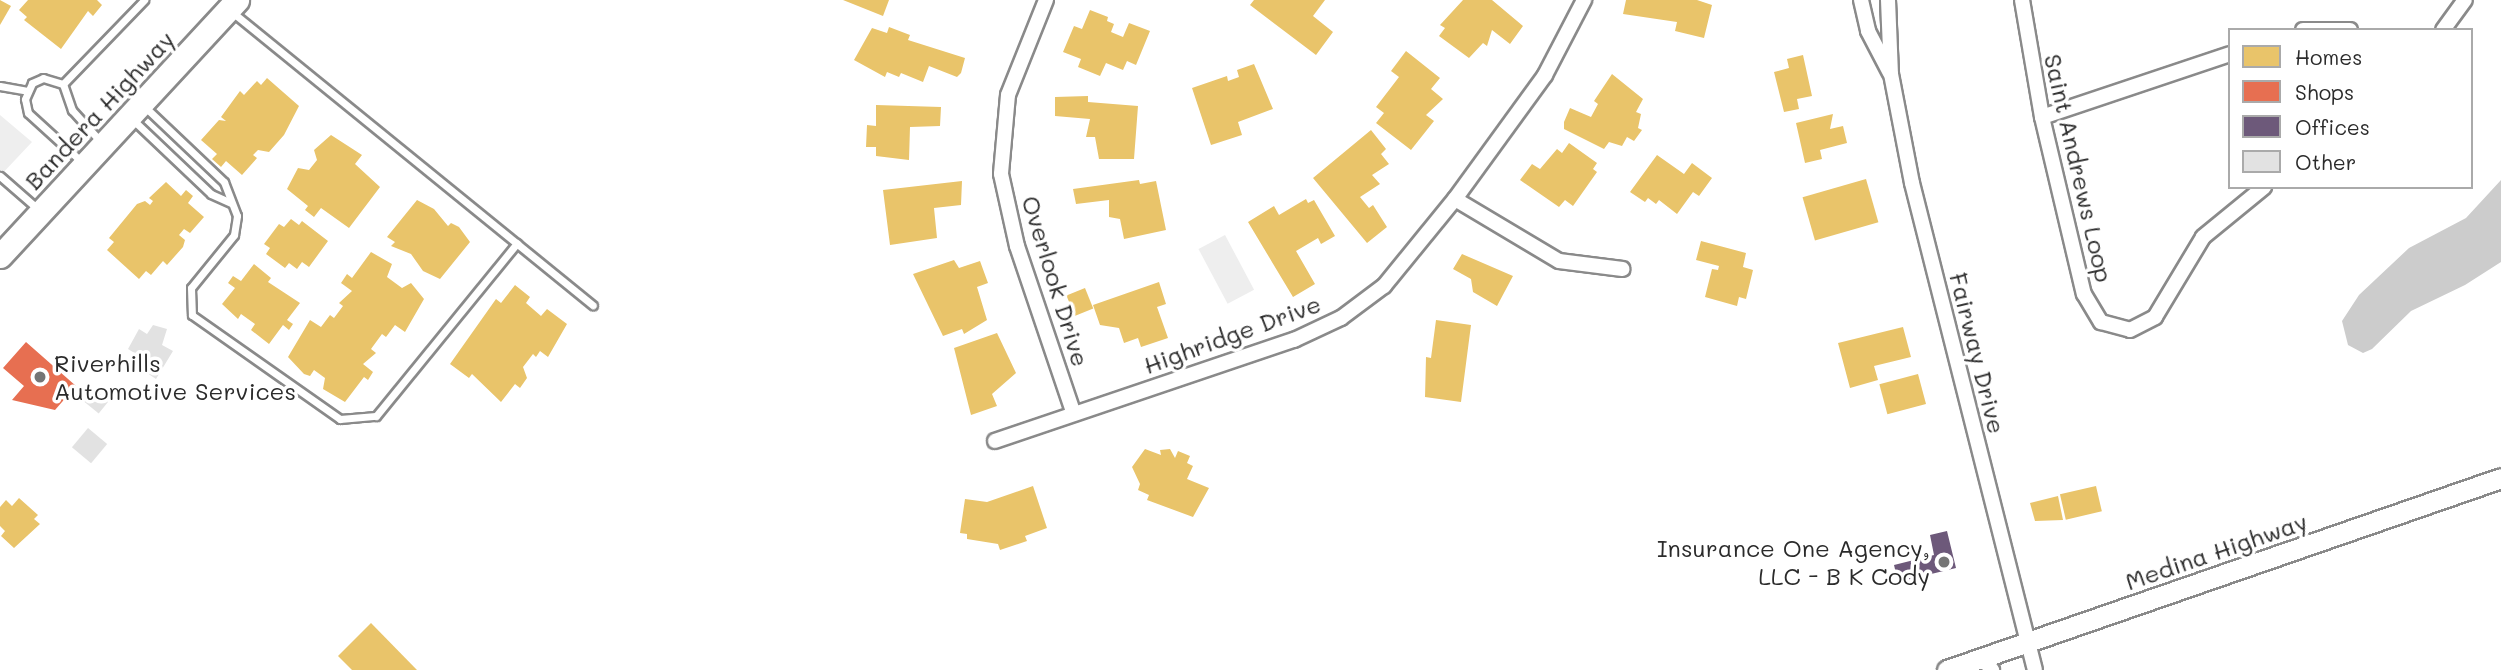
<!DOCTYPE html>
<style>
body{margin:0}
#map{position:relative;width:2501px;height:670px;overflow:hidden;background:#fff;font-family:Mali,sans-serif}
div>[style]{position:absolute}
.built>*{inset:0;background:#eee;transform-origin:0 0}
.water>*{inset:0;background:#ccc}
.homes>*{inset:0;background:#e9c46a;transform-origin:0 0}
.shops>*{inset:0;background:#e76f51}
.offices>*{inset:0;background:#6d597a}
.building>*{inset:0;background:#e2e2e2;transform-origin:0 0}
.roads{filter:drop-shadow(2px 0 #8a8a8a) drop-shadow(-2px 0 #8a8a8a) drop-shadow(0 2px #8a8a8a) drop-shadow(0 -2px #8a8a8a)}
.service>*{height:7px;margin:-3.5px;padding:0 3.5px;transform-origin:3.5px;border-radius:3.5px;background:#fff}
.minor>*{height:14px;margin:-7px;padding:0 7px;transform-origin:7px;border-radius:7px;background:#fff}
.secondary>*{height:19px;margin:-9.5px;padding:0 9.5px;transform-origin:9.5px;border-radius:9.5px;background:#fff}
.primary>*{height:23px;margin:-11.5px;padding:0 11.5px;transform-origin:11.5px;border-radius:11.5px;background:#fff}
.dots>*{width:19px;height:19px;translate:-50% -50%;box-sizing:border-box;border:4px solid #fff;border-radius:50%}
span{translate:-50% -50%;white-space:nowrap;text-align:center;line-height:1.15;-webkit-text-stroke:7px #fff;paint-order:stroke}
.street-label{font-size:24px;color:#2b2b2b}
.poi-label{font-size:24px;color:#2b2b2b}
.left{translate:0 -50%;text-align:left}
.right{translate:-100% -50%;text-align:right}
.legend{position:absolute;left:2228px;top:28px;width:245px;height:161px;box-sizing:border-box;background:#fff;border:2px solid #aaa;margin:0;padding:9px 12px;list-style:none;font-size:21px;color:#2b2b2b}
.legend li{display:flex;align-items:center;gap:14px;height:35px}
.legend b{width:35px;border:2px solid #aaa}
</style>
<div id="map">
<div class="built">
<div style="clip-path:polygon(0 115px,32px 142px,0 176px)"></div>
<div style="left:1225px;top:235px;width:62px;height:30px;rotate:62deg"></div>
</div>
<div class="water">
<div style="clip-path:polygon(2501px 180px,2501px 262px,2465px 285px,2411px 311px,2372px 349px,2363px 353px,2348px 345px,2342px 321px,2359px 295px,2409px 248px,2466px 218px)"></div>
</div>
<div class="homes">
<div style="clip-path:polygon(0 0,11px 6px,0 25px)"></div>
<div style="clip-path:polygon(28px 0,97px 0,102px 5px,93px 16px,88px 11px,61px 49px,24px 20px,27px 17px,19px 10px)"></div>
<div style="clip-path:polygon(843px 0,889px 0,883px 16px)"></div>
<div style="clip-path:polygon(1254px 0,1325px 0,1313px 16px,1333px 32px,1316px 55px,1250px 5px)"></div>
<div style="clip-path:polygon(1463px 0,1492px 0,1523px 26px,1510px 44px,1492px 30px,1487px 46px,1483px 43px,1469px 58px,1439px 36px,1445px 28px,1440px 25px)"></div>
<div style="clip-path:polygon(1626px 0,1697px 0,1712px 5px,1704px 38px,1675px 31px,1677px 22px,1623px 14px)"></div>
<div style="clip-path:polygon(1090px 10px,1108px 17px,1107px 21px,1114px 24px,1111px 32px,1123px 37px,1129px 23px,1150px 31px,1136px 65px,1127px 61px,1123px 70px,1106px 63px,1100px 76px,1078px 67px,1081px 59px,1063px 52px,1074px 26px,1082px 29px)"></div>
<div style="clip-path:polygon(889px 27px,910px 35px,908px 40px,965px 58px,961px 73px,957px 77px,929px 66px,923px 82px,901px 73px,899px 77px,887px 72px,885px 77px,854px 60px,872px 28px,887px 33px)"></div>
<div style="clip-path:polygon(1406px 51px,1440px 78px,1431px 89px,1443px 99px,1426px 115px,1434px 121px,1411px 150px,1376px 123px,1384px 113px,1376px 107px,1399px 77px,1391px 71px)"></div>
<div style="clip-path:polygon(1803px 55px,1812px 96px,1797px 99px,1799px 109px,1784px 112px,1774px 72px,1789px 68px,1787px 59px)"></div>
<div style="clip-path:polygon(1254px 64px,1273px 109px,1238px 122px,1242px 135px,1211px 145px,1192px 88px,1227px 76px,1228px 81px,1239px 77px,1237px 70px)"></div>
<div style="clip-path:polygon(1612px 74px,1643px 99px,1636px 112px,1641px 114px,1638px 128px,1642px 130px,1634px 141px,1627px 137px,1622px 146px,1609px 142px,1604px 149px,1564px 129px,1564px 122px,1570px 108px,1591px 117px,1598px 104px,1594px 101px)"></div>
<div style="clip-path:polygon(267px 78px,299px 106px,284px 135px,269px 152px,258px 150px,253px 155px,257px 158px,242px 175px,226px 161px,221px 167px,212px 159px,217px 154px,201px 140px,219px 120px,226px 121px,221px 117px,240px 91px,244px 95px,257px 81px,261px 85px)"></div>
<div style="clip-path:polygon(1088px 96px,1088px 102px,1138px 106px,1134px 159px,1099px 159px,1095px 137px,1086px 137px,1090px 119px,1055px 116px,1055px 97px)"></div>
<div style="clip-path:polygon(876px 105px,941px 107px,940px 126px,910px 127px,909px 160px,876px 156px,876px 147px,866px 147px,867px 125px,876px 126px)"></div>
<div style="clip-path:polygon(1833px 114px,1830px 129px,1843px 126px,1847px 143px,1820px 150px,1822px 159px,1805px 163px,1796px 123px)"></div>
<div style="clip-path:polygon(1371px 130px,1386px 149px,1381px 154px,1389px 164px,1372px 175px,1380px 184px,1360px 197px,1369px 208px,1373px 205px,1387px 227px,1367px 243px,1313px 178px)"></div>
<div style="clip-path:polygon(331px 135px,362px 155px,355px 164px,380px 187px,349px 228px,321px 208px,314px 217px,305px 210px,308px 206px,287px 189px,298px 168px,309px 170px,317px 160px,314px 150px)"></div>
<div style="clip-path:polygon(1569px 143px,1597px 163px,1593px 169px,1597px 172px,1573px 206px,1565px 200px,1559px 207px,1520px 180px,1532px 164px,1540px 169px,1557px 149px,1562px 153px)"></div>
<div style="clip-path:polygon(1657px 155px,1684px 174px,1692px 163px,1712px 178px,1699px 196px,1693px 192px,1677px 214px,1659px 200px,1656px 204px,1648px 198px,1645px 202px,1630px 192px)"></div>
<div style="left:1866px;top:179px;width:45px;height:66px;rotate:74deg"></div>
<div style="clip-path:polygon(1139px 180px,1140px 184px,1156px 181px,1166px 230px,1124px 239px,1120px 219px,1109px 217px,1109px 200px,1076px 204px,1073px 189px)"></div>
<div style="clip-path:polygon(962px 181px,961px 205px,934px 208px,937px 238px,890px 245px,883px 190px)"></div>
<div style="clip-path:polygon(166px 182px,181px 196px,186px 190px,193px 196px,188px 203px,204px 217px,190px 233px,184px 229px,179px 235px,185px 240px,183px 247px,167px 265px,163px 261px,151px 275px,146px 271px,139px 279px,107px 250px,114px 242px,109px 238px,137px 204px,145px 201px,150px 205px,153px 201px,149px 198px)"></div>
<div style="clip-path:polygon(1306px 199px,1308px 203px,1314px 200px,1335px 236px,1321px 244px,1318px 238px,1296px 251px,1315px 284px,1293px 297px,1248px 222px,1274px 206px,1279px 215px)"></div>
<div style="clip-path:polygon(417px 200px,434px 209px,448px 226px,451px 223px,459px 227px,470px 242px,440px 279px,423px 271px,411px 254px,391px 246px,395px 242px,387px 237px)"></div>
<div style="clip-path:polygon(291px 219px,299px 225px,302px 221px,328px 241px,309px 267px,302px 262px,297px 269px,289px 263px,285px 268px,266px 254px,270px 248px,264px 244px,279px 224px,284px 227px)"></div>
<div style="clip-path:polygon(1701px 241px,1746px 253px,1743px 267px,1753px 270px,1746px 299px,1739px 297px,1737px 306px,1705px 297px,1712px 269px,1718px 270px,1719px 266px,1696px 260px)"></div>
<div style="clip-path:polygon(371px 252px,392px 264px,387px 277px,402px 288px,411px 283px,424px 299px,405px 332px,395px 325px,386px 337px,382px 334px,371px 349px,376px 353px,363px 364px,373px 372px,368px 380px,364px 377px,345px 402px,323px 389px,325px 378px,314px 370px,310px 376px,304px 374px,288px 357px,310px 320px,321px 327px,330px 315px,334px 318px,343px 306px,339px 303px,352px 291px,341px 283px,347px 274px,352px 278px)"></div>
<div style="clip-path:polygon(1462px 254px,1513px 276px,1497px 306px,1473px 292px,1471px 279px,1453px 269px)"></div>
<div style="clip-path:polygon(954px 260px,959px 268px,980px 261px,988px 283px,977px 287px,987px 320px,964px 334px,962px 329px,943px 336px,913px 274px)"></div>
<div style="clip-path:polygon(254px 264px,271px 278px,268px 282px,300px 303px,287px 320px,293px 324px,289px 330px,283px 325px,269px 344px,251px 330px,255px 324px,241px 314px,238px 319px,222px 304px,235px 288px,228px 283px,233px 276px,241px 281px)"></div>
<div style="clip-path:polygon(1159px 282px,1166px 304px,1157px 307px,1168px 338px,1141px 347px,1138px 338px,1124px 343px,1119px 328px,1100px 325px,1093px 305px)"></div>
<div style="clip-path:polygon(515px 285px,530px 297px,526px 303px,541px 316px,547px 309px,567px 324px,548px 357px,540px 351px,536px 357px,533px 354px,523px 367px,527px 378px,520px 388px,515px 384px,501px 402px,472px 374px,469px 378px,450px 364px,496px 299px,501px 303px)"></div>
<div style="left:1085px;top:288px;width:22px;height:20px;rotate:68deg"></div>
<div style="clip-path:polygon(1436px 320px,1471px 325px,1461px 402px,1425px 397px,1426px 357px,1431px 358px)"></div>
<div style="clip-path:polygon(1903px 327px,1911px 357px,1874px 366px,1878px 380px,1850px 388px,1838px 343px)"></div>
<div style="clip-path:polygon(997px 333px,1016px 373px,992px 394px,997px 406px,971px 415px,954px 348px)"></div>
<div style="left:1918px;top:374px;width:31px;height:40px;rotate:75deg"></div>
<div style="clip-path:polygon(1145px 449px,1161px 455px,1160px 450px,1170px 449px,1175px 458px,1178px 451px,1190px 456px,1187px 463px,1193px 466px,1187px 479px,1209px 488px,1193px 517px,1147px 500px,1149px 495px,1138px 490px,1140px 484px,1132px 467px)"></div>
<div style="clip-path:polygon(1033px 486px,1047px 528px,1025px 536px,1027px 541px,1000px 550px,998px 544px,967px 539px,967px 534px,960px 533px,965px 499px,987px 502px)"></div>
<div style="left:2096px;top:486px;width:26px;height:37px;rotate:77deg"></div>
<div style="clip-path:polygon(2058px 496px,2063px 520px,2035px 521px,2030px 503px)"></div>
<div style="clip-path:polygon(19px 498px,38px 515px,34px 519px,40px 524px,14px 548px,1px 536px,5px 531px,0 526px,0 507px,6px 500px,12px 506px)"></div>
<div style="clip-path:polygon(371px 623px,417px 670px,352px 670px,338px 656px)"></div>
</div>
<div class="shops">
<div style="clip-path:polygon(26px 342px,76px 386px,55px 410px,12px 400px,24px 386px,3px 368px)"></div>
</div>
<div class="offices">
<div style="clip-path:polygon(1947px 531px,1956px 568px,1898px 582px,1894px 565px,1934px 555px,1930px 535px)"></div>
</div>
<div class="building">
<div style="clip-path:polygon(153px 325px,167px 329px,162px 345px,173px 351px,156px 379px,144px 371px,149px 362px,128px 349px,139px 329px,147px 334px)"></div>
<div style="left:94px;top:389px;width:19px;height:16px;rotate:39deg"></div>
<div style="left:88px;top:428px;width:25px;height:25px;rotate:40deg"></div>
</div>
<div class="roads">
<div class="service">
<div style="left:232px;top:12px;width:465px;rotate:39.1deg"></div>
<div style="left:63px;top:84px;width:117px;rotate:-46deg"></div>
<div style="left:0;top:86px;width:28px;rotate:10deg"></div>
<div style="left:145px;top:107px;width:109px;rotate:43.5deg"></div>
<div style="left:224px;top:182px;width:36px;rotate:69deg"></div>
<div style="left:237px;top:216px;width:19px;rotate:99deg"></div>
<div style="left:234px;top:235px;width:68px;rotate:129.1deg"></div>
<div style="left:191px;top:288px;width:27px;rotate:88deg"></div>
<div style="left:192px;top:315px;width:181px;rotate:35.1deg"></div>
<div style="left:340px;top:419px;width:36px;rotate:-5deg"></div>
<div style="left:376px;top:416px;width:223px;rotate:-50.8deg"></div>
<div style="left:131px;top:118px;width:110px;rotate:43.5deg"></div>
<div style="left:211px;top:194px;width:22px;rotate:24deg"></div>
<div style="left:83px;top:163px;width:74px;rotate:-137.7deg"></div>
<div style="left:28px;top:113px;width:14px;rotate:-102deg"></div>
<div style="left:25px;top:99px;width:17px;rotate:-66deg"></div>
<div style="left:32px;top:83px;width:12px;rotate:-24deg"></div>
<div style="left:43px;top:78px;width:21px;rotate:17deg"></div>
<div style="left:63px;top:84px;width:28px;rotate:71deg"></div>
<div style="left:72px;top:110px;width:45px;rotate:47.7deg"></div>
<div style="left:0;top:176px;width:50px;rotate:41deg"></div>
</div>
<div class="minor">
<div style="left:1046px;top:0;width:102px;rotate:111.8deg"></div>
<div style="left:1008px;top:95px;width:79px;rotate:95.1deg"></div>
<div style="left:1001px;top:174px;width:74px;rotate:77.5deg"></div>
<div style="left:1017px;top:246px;width:177px;rotate:71.3deg"></div>
<div style="left:1861px;top:0;width:32px;rotate:77deg"></div>
<div style="left:1868px;top:31px;width:47px;rotate:62.4deg"></div>
<div style="left:1888px;top:0;width:74px;rotate:87.7deg"></div>
<div style="left:1891px;top:74px;width:111px;rotate:79.1deg"></div>
<div style="left:1912px;top:183px;width:502px;rotate:75.83deg"></div>
<div style="left:2022px;top:0;width:119px;rotate:80.3deg"></div>
<div style="left:2042px;top:117px;width:182px;rotate:76.7deg"></div>
<div style="left:2084px;top:294px;width:33px;rotate:59deg"></div>
<div style="left:2101px;top:322px;width:30px;rotate:15deg"></div>
<div style="left:2130px;top:330px;width:28px;rotate:-27deg"></div>
<div style="left:2155px;top:317px;width:93px;rotate:-59deg"></div>
<div style="left:2203px;top:237px;width:79px;rotate:-39.3deg"></div>
<div style="left:2303px;top:30px;width:47px"></div>
<div style="left:2443px;top:30px;width:37px;rotate:-54deg"></div>
<div style="left:2042px;top:117px;width:198px;rotate:-18.5deg"></div>
<div style="left:1455px;top:199px;width:121px;rotate:30.8deg"></div>
<div style="left:1559px;top:261px;width:64px;rotate:7.2deg"></div>
<div style="left:995px;top:441px;width:316px;rotate:-18.7deg"></div>
<div style="left:1294px;top:340px;width:52px;rotate:-25.1deg"></div>
<div style="left:1341px;top:318px;width:54px;rotate:-36.7deg"></div>
<div style="left:1384px;top:286px;width:112px;rotate:-50.8deg"></div>
<div style="left:1455px;top:199px;width:153px;rotate:-54deg"></div>
<div style="left:1545px;top:75px;width:85px;rotate:-62.5deg"></div>
<div style="left:1982px;top:658px;width:16px;rotate:50deg"></div>
</div>
<div class="secondary">
<div style="left:1947px;top:670px;width:586px;rotate:-19.11deg"></div>
</div>
<div class="primary">
<div style="left:0;top:256px;width:349px;rotate:-47.2deg"></div>
</div>
</div>
<div class="dots">
<div style="left:40px;top:377px;background:#757575"></div>
<div style="left:1944px;top:562px;background:#757575"></div>
</div>
<div class="street-label">
<span style="left:99px;top:110px;rotate:-47deg">Bandera Highway</span>
<span style="left:2079px;top:168px;rotate:77deg">Saint Andrews Loop</span>
<span style="left:1056px;top:281px;rotate:73deg">Overlook Drive</span>
<span style="left:1232px;top:334px;rotate:-20deg">Highridge Drive</span>
<span style="left:1978px;top:353px;rotate:76deg">Fairway Drive</span>
<span style="left:2216px;top:551px;rotate:-19deg">Medina Highway</span>
</div>
<div class="poi-label">
<span class="left" style="left:54px;top:377px">Riverhills<br>Automotive Services</span>
<span class="right" style="left:1930px;top:562px">Insurance One Agency,<br>LLC - B K Cody</span>
</div>
<ul class="legend">
<li><b style="height:19px;background:#e9c46a"></b>Homes</li>
<li><b style="height:19px;background:#e76f51"></b>Shops</li>
<li><b style="height:19px;background:#6d597a"></b>Offices</li>
<li><b style="height:19px;background:#e2e2e2"></b>Other</li>
</ul>
</div>
